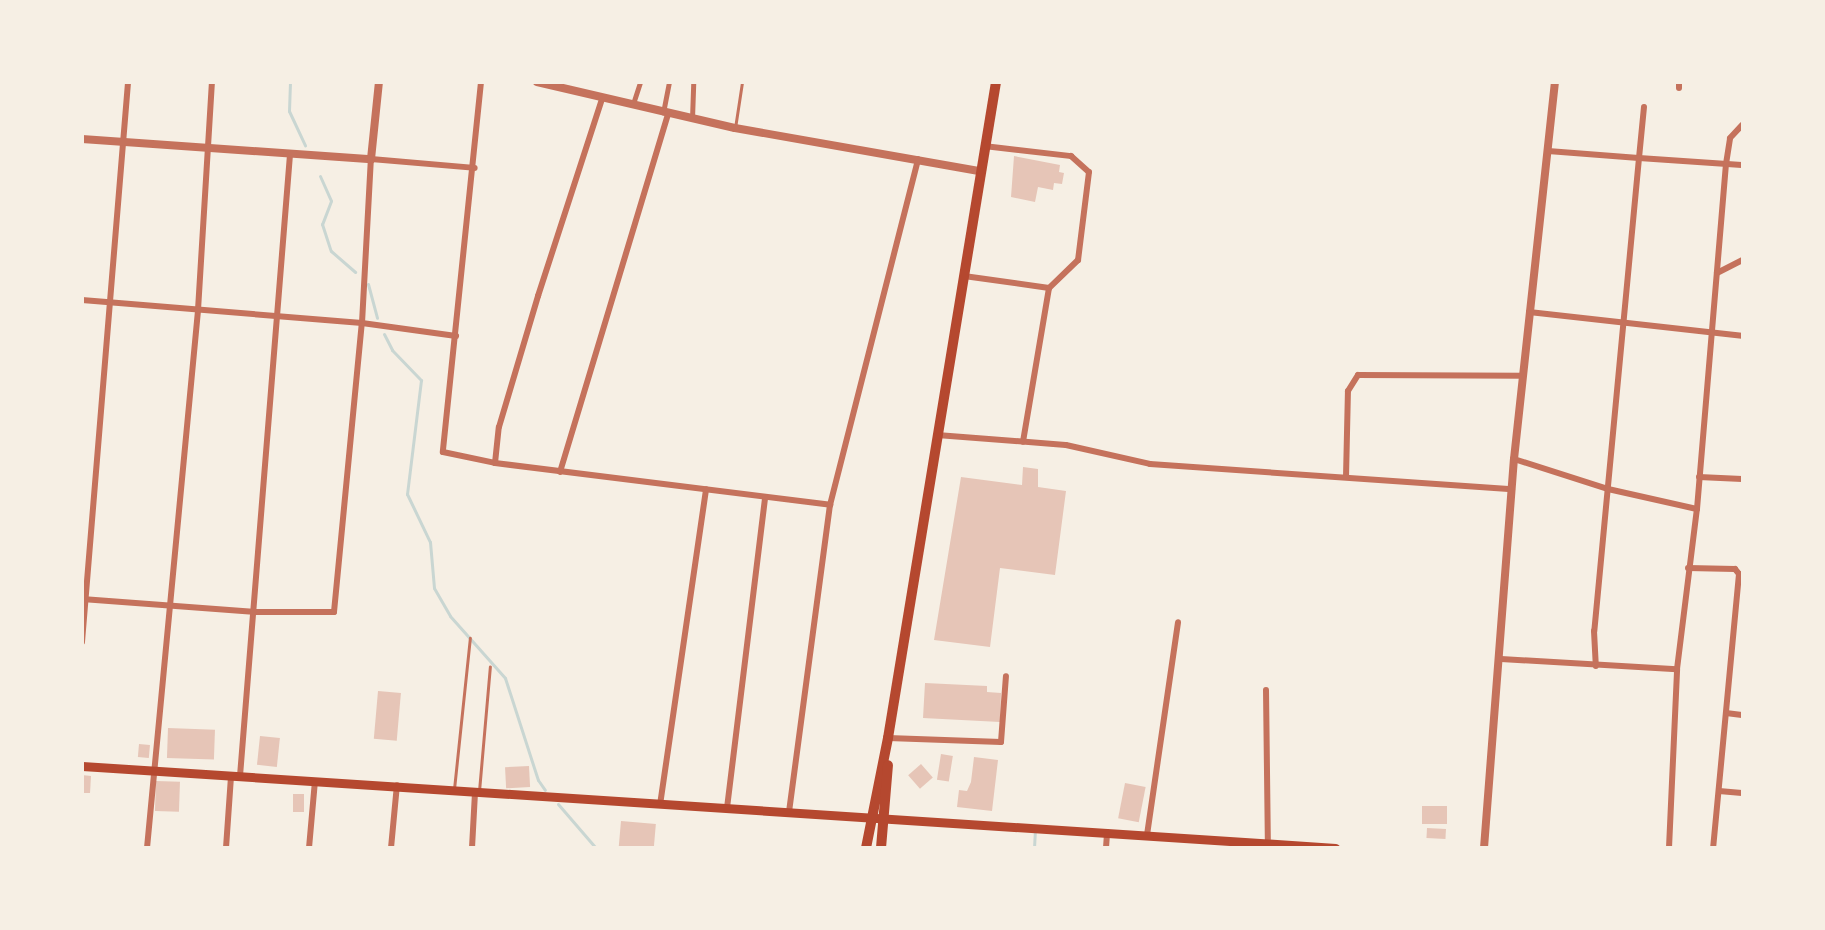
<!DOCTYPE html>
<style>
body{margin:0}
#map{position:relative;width:1825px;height:930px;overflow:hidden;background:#f6efe4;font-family:Figtree,sans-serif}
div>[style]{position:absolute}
.stream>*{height:3px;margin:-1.5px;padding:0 1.5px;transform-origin:1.5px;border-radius:1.5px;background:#c9d6d2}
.building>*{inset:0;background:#e6c5b7;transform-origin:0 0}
.service>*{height:3px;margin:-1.5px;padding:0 1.5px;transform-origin:1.5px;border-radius:1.5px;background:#c5725c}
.pedestrian>*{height:4.5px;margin:-2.25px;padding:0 2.25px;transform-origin:2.25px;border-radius:2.25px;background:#c5725c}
.minor>*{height:6px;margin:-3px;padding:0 3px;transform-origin:3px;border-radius:3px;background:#c5725c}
.tertiary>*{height:8px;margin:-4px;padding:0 4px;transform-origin:4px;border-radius:4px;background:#c5725c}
.secondary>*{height:9px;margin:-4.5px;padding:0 4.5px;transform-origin:4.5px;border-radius:4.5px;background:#b5482f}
.primary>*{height:10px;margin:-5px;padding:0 5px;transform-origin:5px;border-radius:5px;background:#b5482f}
span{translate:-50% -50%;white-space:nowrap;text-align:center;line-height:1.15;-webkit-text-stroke:5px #f6efe4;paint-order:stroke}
.frame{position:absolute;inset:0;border:84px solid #f6efe4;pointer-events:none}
</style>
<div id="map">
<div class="stream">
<div style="left:290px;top:82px;width:29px;rotate:92deg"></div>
<div style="left:289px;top:111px;width:38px;rotate:65deg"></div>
<div style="left:320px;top:176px;width:27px;rotate:66deg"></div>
<div style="left:331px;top:201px;width:25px;rotate:111deg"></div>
<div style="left:322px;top:224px;width:28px;rotate:72deg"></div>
<div style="left:331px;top:251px;width:32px;rotate:41deg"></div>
<div style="left:368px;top:284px;width:35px;rotate:75deg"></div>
<div style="left:384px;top:334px;width:18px;rotate:63deg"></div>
<div style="left:392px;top:350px;width:42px;rotate:46deg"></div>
<div style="left:421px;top:380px;width:115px;rotate:97deg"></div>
<div style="left:407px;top:494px;width:53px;rotate:64.4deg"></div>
<div style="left:430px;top:542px;width:46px;rotate:85deg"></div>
<div style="left:434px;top:588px;width:32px;rotate:60deg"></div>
<div style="left:450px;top:616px;width:83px;rotate:48.4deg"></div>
<div style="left:505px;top:678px;width:107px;rotate:72.1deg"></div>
<div style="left:538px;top:780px;width:12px;rotate:55deg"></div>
<div style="left:558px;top:804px;width:58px;rotate:49.2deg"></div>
<div style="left:1034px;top:848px;width:17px;rotate:-87deg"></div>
</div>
<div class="building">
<div style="clip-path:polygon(1014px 156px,1060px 165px,1059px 172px,1064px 173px,1062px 184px,1054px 183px,1053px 190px,1038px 187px,1035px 202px,1011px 197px)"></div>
<div style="clip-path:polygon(1023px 467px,1038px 469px,1038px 487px,1066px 491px,1055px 575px,1000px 568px,990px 647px,934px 640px,961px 477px,1022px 485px)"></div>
<div style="clip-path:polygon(925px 683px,987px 686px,987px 692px,1001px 693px,1000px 722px,923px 718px)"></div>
<div style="left:378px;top:691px;width:23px;height:48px;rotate:5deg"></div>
<div style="left:168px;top:728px;width:47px;height:30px;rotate:2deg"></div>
<div style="left:260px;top:736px;width:20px;height:29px;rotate:6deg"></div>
<div style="left:139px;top:744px;width:11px;height:13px;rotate:5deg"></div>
<div style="left:941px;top:754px;width:12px;height:26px;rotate:9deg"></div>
<div style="clip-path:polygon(974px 757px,998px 760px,992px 811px,957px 807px,959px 790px,967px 791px,971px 782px)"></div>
<div style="left:921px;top:764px;width:18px;height:17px;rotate:49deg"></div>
<div style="left:529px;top:766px;width:21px;height:24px;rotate:87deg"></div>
<div style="clip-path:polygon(82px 775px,91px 776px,90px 793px,82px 793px)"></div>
<div style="left:156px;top:781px;width:24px;height:30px;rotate:2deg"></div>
<div style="left:1125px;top:783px;width:21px;height:36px;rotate:11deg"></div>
<div style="left:293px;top:794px;width:11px;height:18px"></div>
<div style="left:1422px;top:806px;width:25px;height:18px"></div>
<div style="left:621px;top:821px;width:35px;height:26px;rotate:5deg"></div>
<div style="left:1427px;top:828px;width:19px;height:10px;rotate:3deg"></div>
</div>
<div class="service">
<div style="left:735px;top:128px;width:47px;rotate:-81.3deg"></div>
<div style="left:454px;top:789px;width:152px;rotate:-84deg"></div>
<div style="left:479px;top:791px;width:125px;rotate:-85deg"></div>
</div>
<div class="pedestrian">
<div style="left:633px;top:104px;width:23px;rotate:-72deg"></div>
<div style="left:663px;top:113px;width:32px;rotate:-79deg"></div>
<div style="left:692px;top:119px;width:37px;rotate:-88deg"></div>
</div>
<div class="minor">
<div style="left:481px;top:82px;width:372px;rotate:95.9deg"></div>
<div style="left:443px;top:452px;width:53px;rotate:11.9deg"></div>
<div style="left:495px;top:463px;width:338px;rotate:7.1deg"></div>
<div style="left:1679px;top:88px;width:6px;rotate:-90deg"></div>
<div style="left:1644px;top:107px;width:51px;rotate:95.6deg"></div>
<div style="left:1639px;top:158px;width:103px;rotate:3.9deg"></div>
<div style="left:984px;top:146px;width:88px;rotate:6.6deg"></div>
<div style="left:1071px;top:156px;width:24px;rotate:42deg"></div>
<div style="left:1089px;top:172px;width:89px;rotate:97.1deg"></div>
<div style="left:1078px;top:260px;width:40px;rotate:136deg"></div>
<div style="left:1548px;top:151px;width:91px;rotate:4.4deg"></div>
<div style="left:1639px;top:158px;width:475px;rotate:95.4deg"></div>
<div style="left:1594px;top:631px;width:35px;rotate:87deg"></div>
<div style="left:1717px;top:273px;width:28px;rotate:-27deg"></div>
<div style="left:964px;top:276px;width:86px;rotate:8deg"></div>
<div style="left:1049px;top:288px;width:156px;rotate:99.6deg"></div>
<div style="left:82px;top:300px;width:281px;rotate:4.7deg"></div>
<div style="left:362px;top:323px;width:95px;rotate:7.9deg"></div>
<div style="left:1529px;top:312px;width:214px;rotate:6.4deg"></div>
<div style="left:937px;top:435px;width:129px;rotate:4.4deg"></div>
<div style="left:1066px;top:445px;width:86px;rotate:12.7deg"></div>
<div style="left:1150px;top:464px;width:363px;rotate:4deg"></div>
<div style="left:1514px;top:459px;width:99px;rotate:17.7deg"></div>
<div style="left:1608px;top:489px;width:91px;rotate:12.7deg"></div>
<div style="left:495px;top:463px;width:36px;rotate:-84deg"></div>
<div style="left:499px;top:427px;width:137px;rotate:-73.4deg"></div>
<div style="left:538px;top:296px;width:207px;rotate:-72deg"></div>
<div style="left:560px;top:472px;width:374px;rotate:-73.2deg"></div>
<div style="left:1346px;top:477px;width:86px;rotate:-88.7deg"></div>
<div style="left:1348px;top:391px;width:19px;rotate:-58deg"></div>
<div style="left:1358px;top:375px;width:165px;rotate:0.3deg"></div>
<div style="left:1699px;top:477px;width:43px;rotate:2.7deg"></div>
<div style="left:1688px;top:568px;width:47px;rotate:1.2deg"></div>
<div style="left:1735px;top:569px;width:6px;rotate:51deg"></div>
<div style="left:1739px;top:574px;width:275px;rotate:95.4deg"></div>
<div style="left:82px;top:599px;width:171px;rotate:4.3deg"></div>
<div style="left:253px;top:612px;width:81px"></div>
<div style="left:334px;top:612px;width:290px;rotate:-84.5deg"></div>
<div style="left:362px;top:323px;width:164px;rotate:-86.9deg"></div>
<div style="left:371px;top:159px;width:104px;rotate:4.9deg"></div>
<div style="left:82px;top:642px;width:562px;rotate:-85.3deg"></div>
<div style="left:1501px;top:659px;width:176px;rotate:3.3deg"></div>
<div style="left:1266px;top:690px;width:153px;rotate:89.3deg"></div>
<div style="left:1726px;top:713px;width:16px;rotate:7deg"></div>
<div style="left:888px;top:738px;width:113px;rotate:2deg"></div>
<div style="left:1001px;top:742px;width:66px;rotate:-85.7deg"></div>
<div style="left:240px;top:776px;width:623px;rotate:-85.4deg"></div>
<div style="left:1719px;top:791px;width:23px;rotate:5deg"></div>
<div style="left:660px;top:805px;width:319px;rotate:-81.7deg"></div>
<div style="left:727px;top:808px;width:313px;rotate:-83deg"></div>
<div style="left:789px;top:812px;width:310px;rotate:-82.4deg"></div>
<div style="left:830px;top:505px;width:357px;rotate:-75.7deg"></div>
<div style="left:1147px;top:835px;width:215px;rotate:-81.7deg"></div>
<div style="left:147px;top:848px;width:540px;rotate:-84.58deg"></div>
<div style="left:198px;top:310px;width:228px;rotate:-86.5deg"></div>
<div style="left:226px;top:848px;width:72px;rotate:-86deg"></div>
<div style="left:309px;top:848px;width:67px;rotate:-84.9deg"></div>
<div style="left:391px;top:848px;width:63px;rotate:-84.6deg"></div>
<div style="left:472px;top:848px;width:55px;rotate:-86.9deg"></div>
<div style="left:1106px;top:848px;width:16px;rotate:-86deg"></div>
<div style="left:1669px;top:848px;width:179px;rotate:-87.4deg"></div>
<div style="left:1677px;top:669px;width:161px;rotate:-82.9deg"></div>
<div style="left:1697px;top:509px;width:346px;rotate:-85.2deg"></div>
<div style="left:1726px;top:164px;width:26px;rotate:-81deg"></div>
<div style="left:1730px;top:138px;width:18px;rotate:-47deg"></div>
</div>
<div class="tertiary">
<div style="left:537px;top:82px;width:203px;rotate:13.1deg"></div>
<div style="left:735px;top:128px;width:249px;rotate:10deg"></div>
<div style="left:82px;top:139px;width:290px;rotate:4deg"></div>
<div style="left:371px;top:159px;width:77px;rotate:-84.1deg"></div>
<div style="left:1484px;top:848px;width:390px;rotate:-85.6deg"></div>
<div style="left:1514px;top:459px;width:379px;rotate:-83.8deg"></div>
</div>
<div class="secondary">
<div style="left:82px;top:766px;width:1256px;rotate:3.74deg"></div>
</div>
<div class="primary">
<div style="left:866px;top:848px;width:112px;rotate:-78.7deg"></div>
<div style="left:888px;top:738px;width:665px;rotate:-80.65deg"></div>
<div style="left:881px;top:848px;width:83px;rotate:-85.2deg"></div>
</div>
<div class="frame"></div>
</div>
